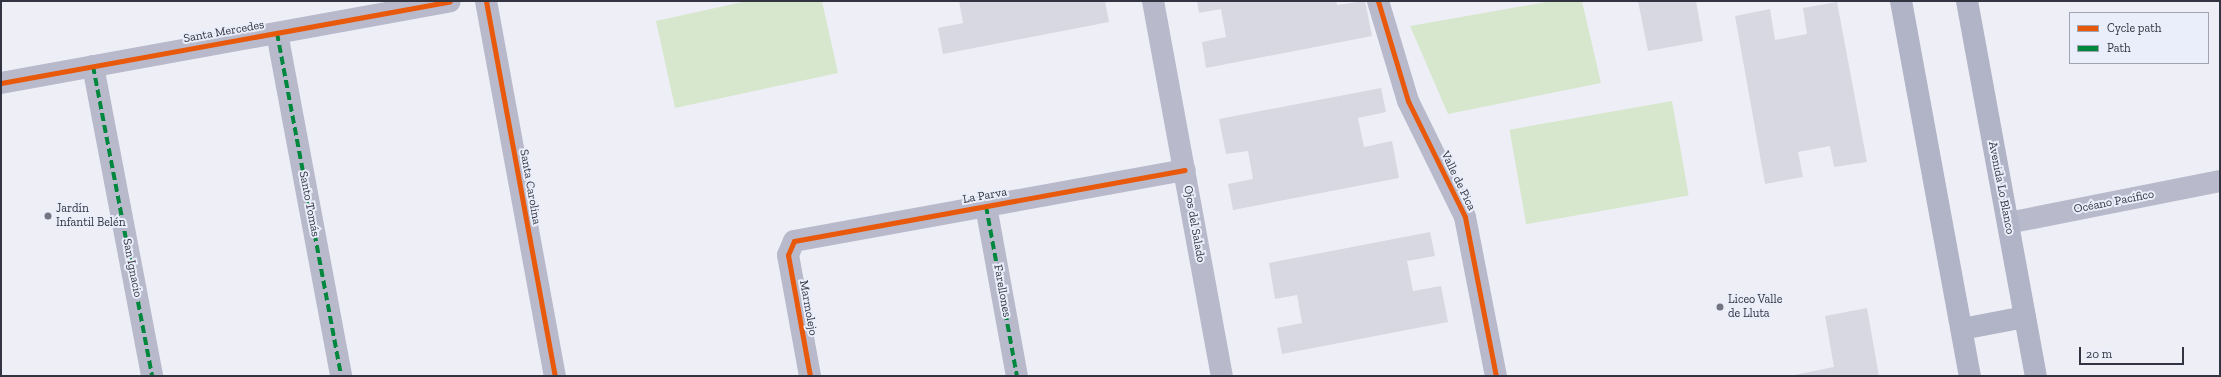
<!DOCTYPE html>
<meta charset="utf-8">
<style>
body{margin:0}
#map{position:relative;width:2221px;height:377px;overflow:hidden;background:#eeeff6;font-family:"Zilla Slab",serif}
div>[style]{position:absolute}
.green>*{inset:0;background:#d7e7cd;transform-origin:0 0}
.building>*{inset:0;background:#d7d8e1}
.minor>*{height:22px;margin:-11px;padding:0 11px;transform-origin:11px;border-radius:11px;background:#b8b9cb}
.major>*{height:22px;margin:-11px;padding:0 11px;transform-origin:11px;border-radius:11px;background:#b1b3c6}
.quiet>*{height:4px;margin-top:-2px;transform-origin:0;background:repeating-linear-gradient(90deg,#00873e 0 8px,transparent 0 12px)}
.cycleway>*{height:5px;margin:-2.5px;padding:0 2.5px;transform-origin:2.5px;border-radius:2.5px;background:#e8590c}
.dots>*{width:11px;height:11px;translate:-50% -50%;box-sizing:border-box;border:2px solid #eaedfa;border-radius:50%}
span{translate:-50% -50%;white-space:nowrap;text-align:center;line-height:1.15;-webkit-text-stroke:4px #eaedfa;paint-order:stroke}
.street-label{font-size:12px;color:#323441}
.poi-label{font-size:12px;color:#323441}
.left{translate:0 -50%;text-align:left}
.frame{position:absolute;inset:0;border:2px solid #323441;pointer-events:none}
.legend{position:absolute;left:2069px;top:12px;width:140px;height:52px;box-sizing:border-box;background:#eaedfa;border:1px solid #a0a3b0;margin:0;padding:5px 7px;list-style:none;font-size:12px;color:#323441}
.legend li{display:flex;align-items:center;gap:8px;height:20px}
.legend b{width:20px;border:1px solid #a0a3b0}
.scale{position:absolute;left:2079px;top:347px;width:105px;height:18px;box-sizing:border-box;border:2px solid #323441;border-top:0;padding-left:5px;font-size:12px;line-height:14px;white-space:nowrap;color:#323441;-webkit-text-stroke:3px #eaedfa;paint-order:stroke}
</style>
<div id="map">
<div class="green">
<div style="clip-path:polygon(747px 1px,822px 1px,838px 73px,675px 108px,656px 21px)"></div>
<div style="clip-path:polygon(1552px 1px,1582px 1px,1601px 83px,1448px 114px,1410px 26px)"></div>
<div style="left:1672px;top:101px;width:96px;height:165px;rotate:80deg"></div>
</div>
<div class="building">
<div style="clip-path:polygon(959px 1px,1105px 1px,1109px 22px,943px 54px,938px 28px,963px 23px)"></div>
<div style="clip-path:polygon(1197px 1px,1336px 1px,1337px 5px,1365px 1px,1372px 36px,1206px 68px,1202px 42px,1226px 37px,1221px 9px,1199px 13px)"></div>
<div style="clip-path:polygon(1638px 1px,1696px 1px,1703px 41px,1648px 51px)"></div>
<div style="clip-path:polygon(1837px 2px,1867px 162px,1834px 167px,1830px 146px,1798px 152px,1803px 177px,1765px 184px,1735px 16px,1770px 9px,1775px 40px,1807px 34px,1803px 8px)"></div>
<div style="clip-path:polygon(1381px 88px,1386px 112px,1358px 118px,1364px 147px,1392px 141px,1399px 178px,1233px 210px,1228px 184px,1253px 179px,1248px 151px,1226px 154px,1219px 119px)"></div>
<div style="clip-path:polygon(1430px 232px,1435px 256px,1407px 261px,1413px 291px,1441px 286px,1448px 322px,1282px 354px,1277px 328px,1302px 323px,1297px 295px,1275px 299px,1269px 263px)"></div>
<div style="clip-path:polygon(1867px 308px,1879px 376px,1789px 376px,1834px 367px,1825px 316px)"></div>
</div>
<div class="minor">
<div style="left:486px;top:1px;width:381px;rotate:79.6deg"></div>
<div style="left:1153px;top:1px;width:381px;rotate:79.6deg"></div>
<div style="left:1378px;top:1px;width:104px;rotate:73.3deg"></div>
<div style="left:1408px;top:101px;width:129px;rotate:63.8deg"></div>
<div style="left:1465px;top:217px;width:162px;rotate:79deg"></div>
<div style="left:277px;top:33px;width:349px;rotate:79.4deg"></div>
<div style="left:93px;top:66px;width:316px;rotate:79.2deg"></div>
<div style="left:1px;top:83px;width:456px;rotate:-10.3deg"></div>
<div style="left:986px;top:206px;width:173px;rotate:79.7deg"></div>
<div style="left:2008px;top:223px;width:216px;rotate:-11.2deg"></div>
<div style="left:810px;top:376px;width:123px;rotate:-100.3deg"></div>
<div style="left:788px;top:255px;width:15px;rotate:-67deg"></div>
<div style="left:794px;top:241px;width:397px;rotate:-10.3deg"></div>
</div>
<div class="major">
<div style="left:1901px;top:1px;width:381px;rotate:79.6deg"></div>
<div style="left:1967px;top:1px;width:381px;rotate:79.6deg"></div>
<div style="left:1962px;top:329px;width:64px;rotate:-10.8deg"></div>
</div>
<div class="quiet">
<div style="left:277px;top:33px;width:349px;rotate:79.4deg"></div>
<div style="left:93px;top:66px;width:316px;rotate:79.2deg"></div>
<div style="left:986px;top:206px;width:173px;rotate:79.7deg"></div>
</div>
<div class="cycleway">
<div style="left:486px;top:1px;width:381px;rotate:79.6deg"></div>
<div style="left:1378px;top:1px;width:104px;rotate:73.3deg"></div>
<div style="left:1408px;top:101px;width:129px;rotate:63.8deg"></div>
<div style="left:1465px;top:217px;width:162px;rotate:79deg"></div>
<div style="left:1px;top:83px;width:456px;rotate:-10.3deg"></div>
<div style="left:810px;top:376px;width:123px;rotate:-100.3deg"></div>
<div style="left:788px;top:255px;width:15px;rotate:-67deg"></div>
<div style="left:794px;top:241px;width:397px;rotate:-10.3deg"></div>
</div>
<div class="dots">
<div style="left:48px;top:216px;background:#747580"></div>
<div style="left:1720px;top:307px;background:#747580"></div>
</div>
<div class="street-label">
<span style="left:224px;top:32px;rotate:-10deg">Santa Mercedes</span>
<span style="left:1458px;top:181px;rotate:64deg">Valle de Pica</span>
<span style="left:530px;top:187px;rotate:80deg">Santa Carolina</span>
<span style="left:2001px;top:188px;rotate:79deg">Avenida Lo Blanco</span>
<span style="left:985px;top:196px;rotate:-10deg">La Parva</span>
<span style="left:2114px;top:202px;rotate:-11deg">Océano Pacífico</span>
<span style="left:309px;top:204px;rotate:79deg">Santo Tomás</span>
<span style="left:1194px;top:224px;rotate:80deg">Ojos del Salado</span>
<span style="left:132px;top:268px;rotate:79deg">San Ignacio</span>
<span style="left:1002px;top:291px;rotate:80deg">Farellones</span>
<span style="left:808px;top:308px;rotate:80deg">Marmolejo</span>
</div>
<div class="poi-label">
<span class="left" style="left:56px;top:216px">Jardín<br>Infantil Belén</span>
<span class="left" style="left:1728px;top:307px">Liceo Valle<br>de Lluta</span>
</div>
<div class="frame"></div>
<ul class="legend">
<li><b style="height:5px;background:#e8590c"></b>Cycle path</li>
<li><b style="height:5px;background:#00873e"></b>Path</li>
</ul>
<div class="scale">20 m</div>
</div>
